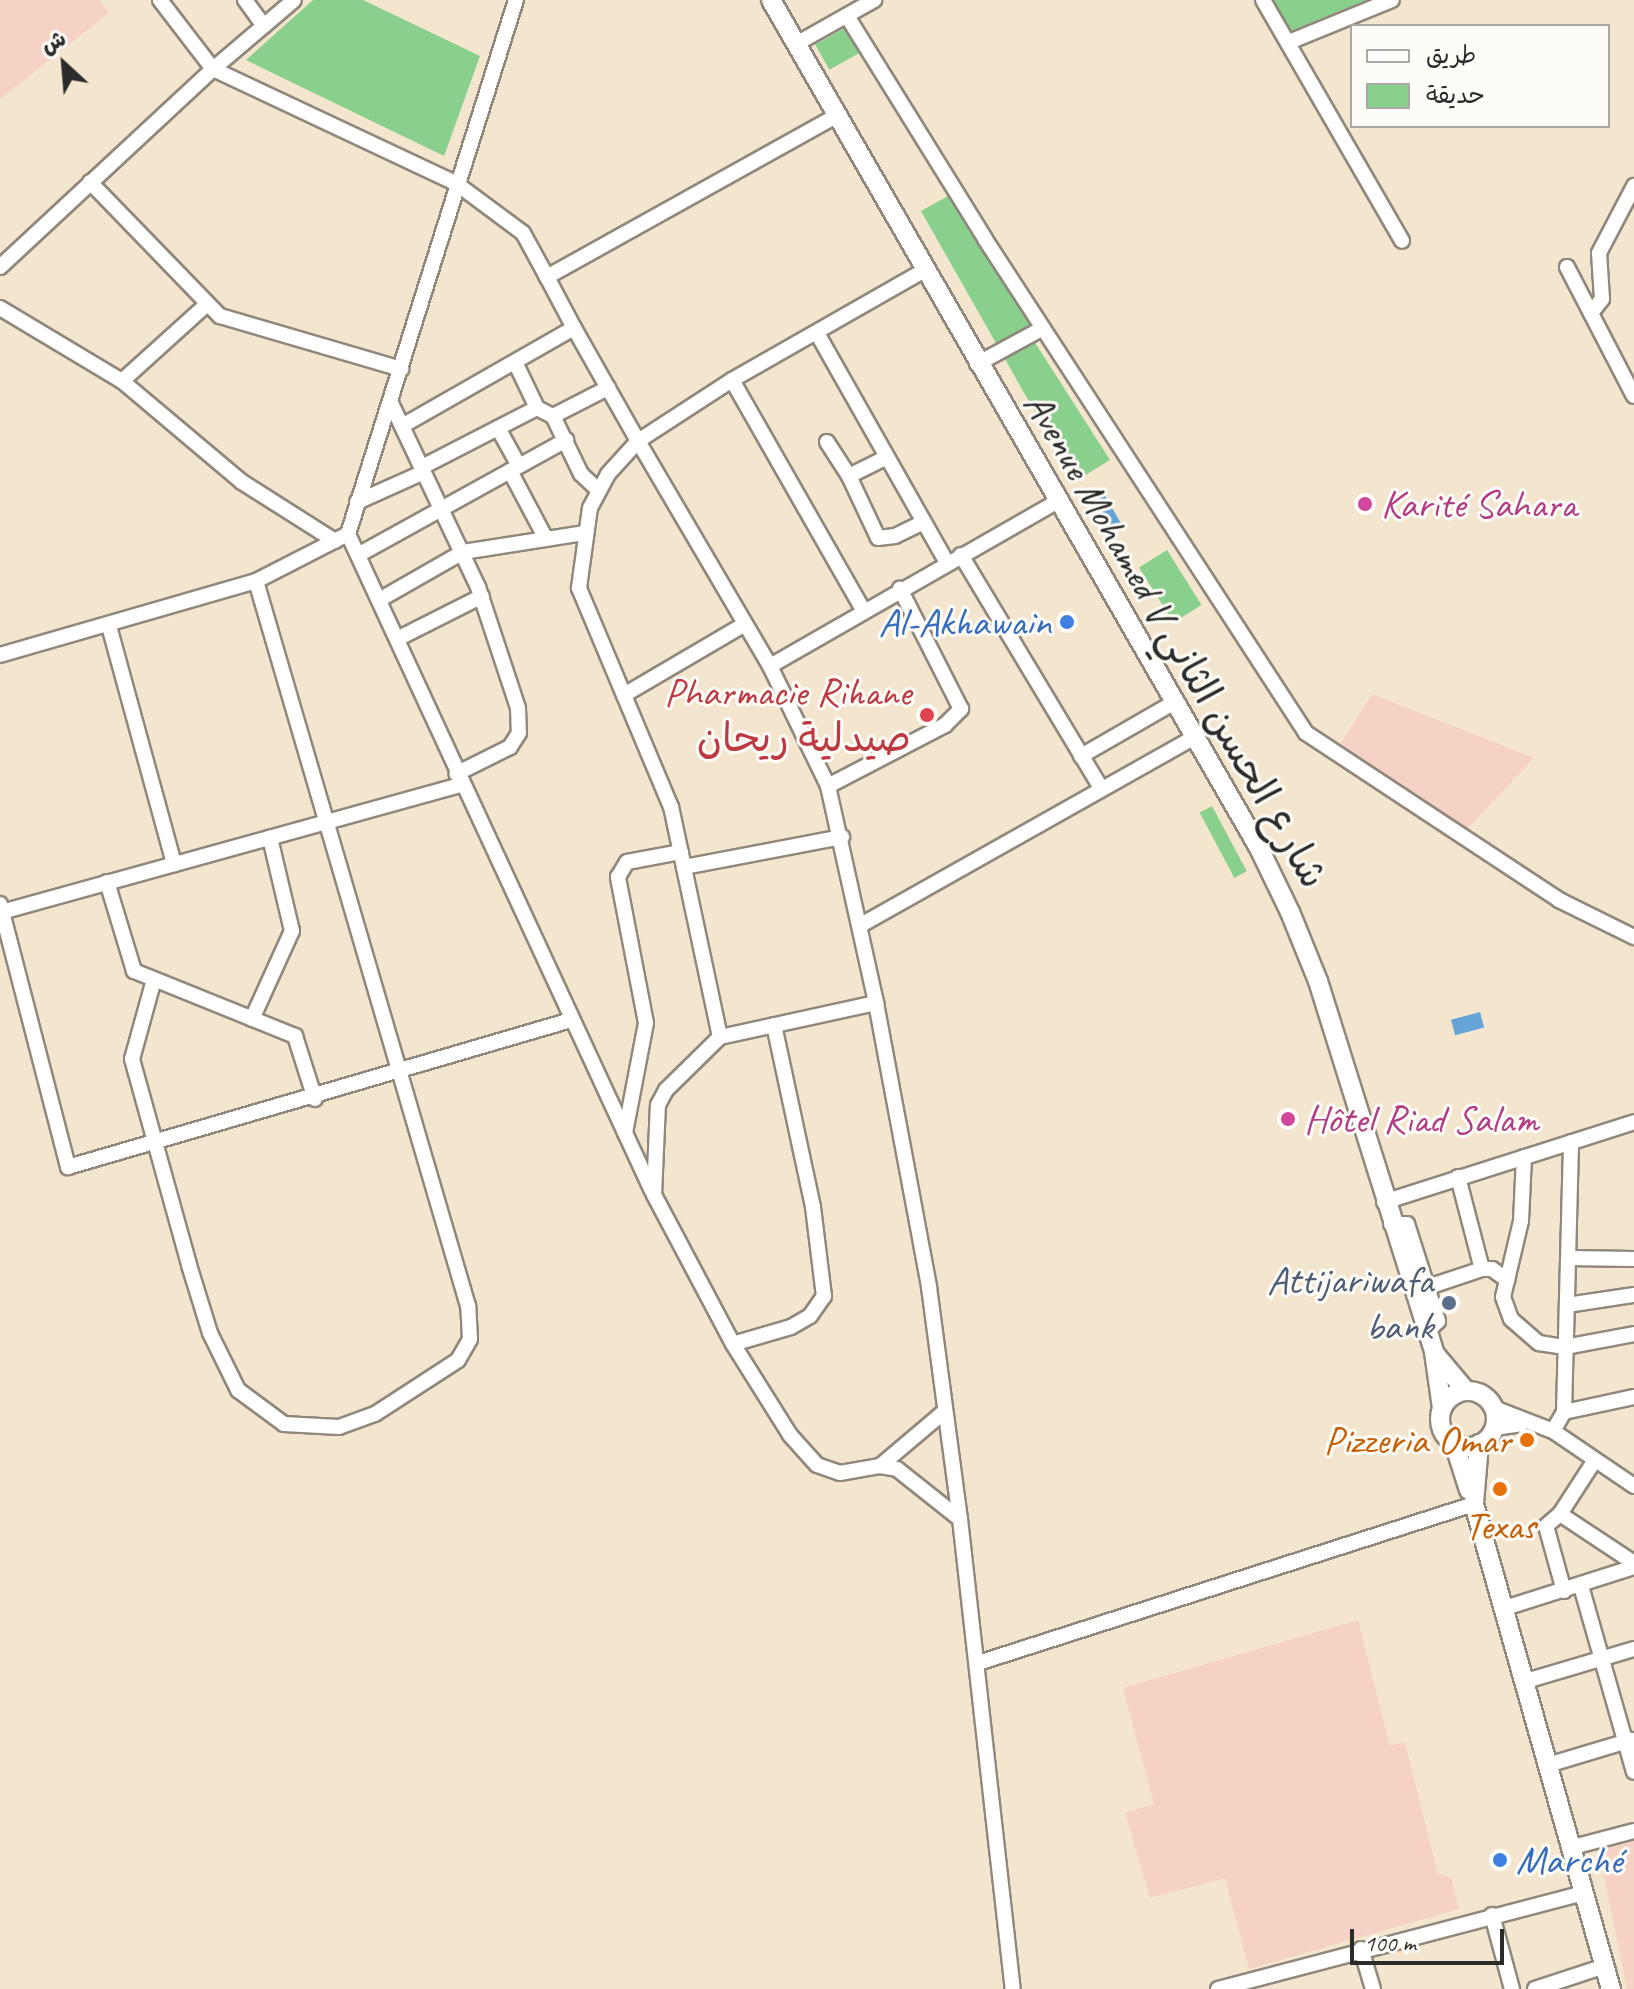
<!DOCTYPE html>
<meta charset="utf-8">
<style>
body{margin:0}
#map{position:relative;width:1634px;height:1989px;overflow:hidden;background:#f4e6ce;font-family:Caveat,"Playpen Sans Arabic",sans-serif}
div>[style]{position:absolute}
.built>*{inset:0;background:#f6d2c4}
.green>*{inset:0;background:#88d08b;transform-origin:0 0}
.water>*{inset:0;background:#66a3d7;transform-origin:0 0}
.roads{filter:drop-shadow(2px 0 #90887c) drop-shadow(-2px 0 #90887c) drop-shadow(0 2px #90887c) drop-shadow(0 -2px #90887c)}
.minor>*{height:14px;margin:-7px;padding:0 7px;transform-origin:7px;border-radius:7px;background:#fff}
.major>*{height:18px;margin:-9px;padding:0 9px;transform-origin:9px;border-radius:9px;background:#fff}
.major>.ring{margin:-9px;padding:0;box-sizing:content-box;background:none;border:18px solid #fff;border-radius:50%}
.dots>*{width:22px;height:22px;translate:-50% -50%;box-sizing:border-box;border:4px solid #fdfcf7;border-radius:50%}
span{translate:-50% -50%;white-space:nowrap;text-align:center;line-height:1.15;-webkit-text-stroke:6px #fdfcf7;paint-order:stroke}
.hotel-label{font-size:40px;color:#b23c85}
.left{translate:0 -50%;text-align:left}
.shop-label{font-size:40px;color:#366cbe}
.right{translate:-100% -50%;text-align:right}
.street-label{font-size:40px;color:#2b2b2b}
.health-label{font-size:40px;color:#be3a42}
.service-label{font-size:40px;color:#4e5e75}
.food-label{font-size:40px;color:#c56008}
.legend{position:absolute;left:1350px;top:24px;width:260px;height:104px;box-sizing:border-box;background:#fdfcf7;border:2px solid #a9a8a5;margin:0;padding:10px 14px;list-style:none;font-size:24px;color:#2b2b2b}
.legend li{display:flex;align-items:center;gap:16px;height:40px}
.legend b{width:40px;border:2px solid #a9a8a5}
.north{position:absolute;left:24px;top:24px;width:80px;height:80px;-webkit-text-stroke:6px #fdfcf7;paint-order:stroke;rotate:334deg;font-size:22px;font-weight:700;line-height:32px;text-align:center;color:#2b2b2b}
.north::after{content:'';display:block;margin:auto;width:28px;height:36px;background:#2b2b2b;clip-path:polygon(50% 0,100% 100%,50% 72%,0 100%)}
.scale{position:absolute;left:1350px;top:1929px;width:154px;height:36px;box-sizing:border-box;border:4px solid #2b2b2b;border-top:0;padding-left:10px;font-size:24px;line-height:28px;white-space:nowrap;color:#2b2b2b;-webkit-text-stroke:6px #fdfcf7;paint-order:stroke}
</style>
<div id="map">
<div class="built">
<div style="clip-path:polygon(0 0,99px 0,109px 13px,0 99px)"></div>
<div style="clip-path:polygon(1372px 694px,1534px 758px,1466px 830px,1337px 749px)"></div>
<div style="clip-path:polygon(1358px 1620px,1390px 1746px,1405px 1742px,1438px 1874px,1451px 1877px,1459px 1909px,1249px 1969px,1225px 1878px,1150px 1898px,1125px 1813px,1154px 1804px,1123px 1688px)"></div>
<div style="clip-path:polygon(1634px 1839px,1634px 1989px,1627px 1989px,1598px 1847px)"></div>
</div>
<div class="green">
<div style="clip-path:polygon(313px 0,363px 0,480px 56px,444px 156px,246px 60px)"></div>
<div style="clip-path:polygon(1273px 0,1368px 0,1291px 31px)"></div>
<div style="left:845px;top:28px;width:29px;height:34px;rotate:61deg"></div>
<div style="clip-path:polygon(948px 196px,1032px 325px,997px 345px,921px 211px)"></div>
<div style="clip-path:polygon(1034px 341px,1110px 460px,1074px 482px,1004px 357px)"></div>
<div style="left:1167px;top:550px;width:65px;height:33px;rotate:58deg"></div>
<div style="left:1212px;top:806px;width:74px;height:14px;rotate:62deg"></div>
</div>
<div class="water">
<div style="left:1104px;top:494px;width:34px;height:12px;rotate:60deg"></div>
<div style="left:1480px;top:1012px;width:16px;height:30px;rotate:75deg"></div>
</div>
<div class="roads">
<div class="minor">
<div style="left:160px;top:0;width:87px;rotate:52.5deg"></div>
<div style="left:213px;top:69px;width:106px;rotate:-40.4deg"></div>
<div style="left:245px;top:0;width:32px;rotate:54deg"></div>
<div style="left:1263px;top:0;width:278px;rotate:60deg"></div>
<div style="left:847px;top:16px;width:262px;rotate:58.2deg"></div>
<div style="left:985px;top:239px;width:589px;rotate:56.98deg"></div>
<div style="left:1306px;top:733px;width:303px;rotate:33.4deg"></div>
<div style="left:1559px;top:900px;width:84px;rotate:26.3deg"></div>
<div style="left:1289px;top:42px;width:111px;rotate:-22.2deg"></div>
<div style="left:796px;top:44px;width:90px;rotate:-29.4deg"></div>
<div style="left:836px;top:116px;width:331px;rotate:150.9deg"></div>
<div style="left:547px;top:277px;width:58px;rotate:62.1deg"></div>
<div style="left:574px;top:328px;width:130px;rotate:60.5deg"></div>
<div style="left:638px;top:441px;width:112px;rotate:-33deg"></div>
<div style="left:732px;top:380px;width:220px;rotate:-29.7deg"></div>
<div style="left:90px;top:182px;width:187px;rotate:45.9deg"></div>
<div style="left:220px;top:316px;width:189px;rotate:16.3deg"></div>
<div style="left:0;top:267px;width:291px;rotate:-42.9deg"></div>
<div style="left:213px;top:69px;width:270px;rotate:25.2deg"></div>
<div style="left:457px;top:184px;width:82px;rotate:36.6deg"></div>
<div style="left:523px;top:233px;width:50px;rotate:61.4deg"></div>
<div style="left:1567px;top:267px;width:145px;rotate:62.6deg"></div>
<div style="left:0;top:308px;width:142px;rotate:30.9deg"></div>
<div style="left:122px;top:381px;width:157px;rotate:40.1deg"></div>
<div style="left:242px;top:482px;width:110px;rotate:32.4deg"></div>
<div style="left:1591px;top:313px;width:18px;rotate:-52deg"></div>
<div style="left:1602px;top:299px;width:46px;rotate:-93.7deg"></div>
<div style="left:1599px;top:253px;width:76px;rotate:-62.4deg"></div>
<div style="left:817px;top:333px;width:264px;rotate:60.5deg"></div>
<div style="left:515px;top:362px;width:51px;rotate:64.4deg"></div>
<div style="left:537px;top:408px;width:18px;rotate:27deg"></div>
<div style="left:553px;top:416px;width:64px;rotate:64.2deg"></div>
<div style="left:581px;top:474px;width:23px;rotate:43deg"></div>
<div style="left:977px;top:364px;width:75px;rotate:-28.6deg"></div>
<div style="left:732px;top:380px;width:265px;rotate:60.3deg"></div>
<div style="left:122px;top:381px;width:112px;rotate:-42.1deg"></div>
<div style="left:391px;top:403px;width:204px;rotate:64.7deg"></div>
<div style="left:478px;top:587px;width:127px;rotate:71.7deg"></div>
<div style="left:518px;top:708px;width:25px;rotate:88deg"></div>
<div style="left:519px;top:733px;width:17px;rotate:123deg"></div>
<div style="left:510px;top:747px;width:60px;rotate:153.4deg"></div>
<div style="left:553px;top:416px;width:62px;rotate:-27deg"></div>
<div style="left:402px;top:426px;width:198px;rotate:-29.7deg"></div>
<div style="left:498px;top:428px;width:43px;rotate:61.1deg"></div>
<div style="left:827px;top:442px;width:40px;rotate:57.1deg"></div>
<div style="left:849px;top:476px;width:42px;rotate:-26.6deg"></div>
<div style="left:422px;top:467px;width:129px;rotate:-27.2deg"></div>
<div style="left:510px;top:471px;width:77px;rotate:62.1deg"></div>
<div style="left:849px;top:476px;width:68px;rotate:64.9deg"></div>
<div style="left:878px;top:538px;width:17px;rotate:-7deg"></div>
<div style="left:895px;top:536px;width:32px;rotate:-26deg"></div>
<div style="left:357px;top:502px;width:73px;rotate:-24.1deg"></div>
<div style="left:348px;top:534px;width:724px;rotate:65.17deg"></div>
<div style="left:358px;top:555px;width:238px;rotate:-28.9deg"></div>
<div style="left:961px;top:555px;width:272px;rotate:59deg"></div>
<div style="left:379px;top:600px;width:97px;rotate:-29.7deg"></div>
<div style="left:463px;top:552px;width:122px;rotate:-8.9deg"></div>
<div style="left:109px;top:626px;width:247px;rotate:74.7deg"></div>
<div style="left:397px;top:639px;width:95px;rotate:-26.8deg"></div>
<div style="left:0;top:655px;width:266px;rotate:-16.1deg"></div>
<div style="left:256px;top:581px;width:103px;rotate:-27.1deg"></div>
<div style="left:348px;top:534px;width:560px;rotate:-72.54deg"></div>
<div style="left:770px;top:666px;width:330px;rotate:-29.8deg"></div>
<div style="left:624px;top:695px;width:140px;rotate:-30.4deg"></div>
<div style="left:1081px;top:756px;width:106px;rotate:-29.9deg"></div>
<div style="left:828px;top:786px;width:132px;rotate:-27.5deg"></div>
<div style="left:945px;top:725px;width:23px;rotate:-45deg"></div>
<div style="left:961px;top:709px;width:135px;rotate:-116.9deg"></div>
<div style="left:684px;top:867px;width:161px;rotate:-10.8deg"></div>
<div style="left:107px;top:882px;width:93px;rotate:73.1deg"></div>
<div style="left:134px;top:971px;width:174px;rotate:22deg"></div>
<div style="left:295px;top:1036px;width:66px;rotate:72.4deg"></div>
<div style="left:0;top:904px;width:272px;rotate:75.5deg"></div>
<div style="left:68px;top:1167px;width:524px;rotate:-16.29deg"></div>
<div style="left:2px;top:912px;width:476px;rotate:-15.5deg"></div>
<div style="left:861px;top:925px;width:382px;rotate:-29.4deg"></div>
<div style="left:153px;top:983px;width:79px;rotate:105.4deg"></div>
<div style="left:132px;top:1059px;width:214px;rotate:74.5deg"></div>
<div style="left:189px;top:1265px;width:71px;rotate:72.8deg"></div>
<div style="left:210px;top:1333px;width:64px;rotate:63.8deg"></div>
<div style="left:238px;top:1390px;width:57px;rotate:36.5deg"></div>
<div style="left:284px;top:1424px;width:55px;rotate:3.1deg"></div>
<div style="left:339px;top:1427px;width:38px;rotate:-20deg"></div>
<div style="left:375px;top:1414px;width:99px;rotate:-33deg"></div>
<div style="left:458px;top:1360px;width:24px;rotate:-60deg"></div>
<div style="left:470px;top:1339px;width:33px;rotate:-93deg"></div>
<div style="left:468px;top:1306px;width:755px;rotate:-106.3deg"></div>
<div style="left:252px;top:1019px;width:97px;rotate:-65.6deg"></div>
<div style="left:292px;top:931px;width:96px;rotate:-103.3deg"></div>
<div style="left:774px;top:1025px;width:186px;rotate:77.9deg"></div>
<div style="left:813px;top:1207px;width:90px;rotate:83deg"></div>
<div style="left:824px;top:1296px;width:24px;rotate:125deg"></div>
<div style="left:810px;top:1316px;width:22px;rotate:150deg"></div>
<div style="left:791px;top:1327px;width:60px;rotate:163.7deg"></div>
<div style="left:733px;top:1344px;width:169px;rotate:-117.9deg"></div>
<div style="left:654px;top:1195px;width:90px;rotate:-87.5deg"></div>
<div style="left:658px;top:1105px;width:17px;rotate:-62deg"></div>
<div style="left:666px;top:1090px;width:76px;rotate:-44.5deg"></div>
<div style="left:720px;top:1037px;width:235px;rotate:-102deg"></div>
<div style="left:671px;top:807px;width:238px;rotate:-112.8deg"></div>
<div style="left:579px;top:588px;width:81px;rotate:-82.2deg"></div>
<div style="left:590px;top:508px;width:38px;rotate:-62deg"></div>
<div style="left:608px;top:474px;width:45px;rotate:-47.7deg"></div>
<div style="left:638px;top:441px;width:261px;rotate:59.6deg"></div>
<div style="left:770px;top:666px;width:133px;rotate:64.2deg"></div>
<div style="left:828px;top:786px;width:222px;rotate:77.5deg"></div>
<div style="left:720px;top:1037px;width:160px;rotate:-12.3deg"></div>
<div style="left:876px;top:1003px;width:289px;rotate:79.4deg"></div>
<div style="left:929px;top:1287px;width:234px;rotate:82.4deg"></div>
<div style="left:625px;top:1133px;width:112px;rotate:-79.2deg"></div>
<div style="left:646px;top:1023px;width:149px;rotate:-100.9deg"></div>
<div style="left:618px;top:877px;width:17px;rotate:-59deg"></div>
<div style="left:627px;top:862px;width:55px;rotate:-10.5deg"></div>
<div style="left:1524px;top:1157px;width:64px;rotate:92.7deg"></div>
<div style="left:1521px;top:1221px;width:78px;rotate:103.3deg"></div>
<div style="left:1503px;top:1297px;width:23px;rotate:70deg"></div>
<div style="left:1511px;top:1319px;width:37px;rotate:41deg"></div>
<div style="left:1539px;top:1343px;width:26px;rotate:9deg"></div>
<div style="left:1565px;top:1347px;width:70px;rotate:-10.7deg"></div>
<div style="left:1458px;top:1177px;width:95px;rotate:75.4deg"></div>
<div style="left:1384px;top:1202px;width:262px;rotate:-17.7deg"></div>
<div style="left:1391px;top:1224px;width:16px"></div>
<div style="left:1407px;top:1224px;width:102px;rotate:72.3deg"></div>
<div style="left:1438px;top:1321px;width:17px;rotate:135deg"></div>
<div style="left:1569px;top:1258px;width:65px;rotate:0.9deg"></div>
<div style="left:1419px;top:1290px;width:66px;rotate:-18.4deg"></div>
<div style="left:1482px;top:1269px;width:10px"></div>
<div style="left:1492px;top:1269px;width:19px;rotate:36deg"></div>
<div style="left:1567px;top:1305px;width:68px;rotate:-8.5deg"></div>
<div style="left:733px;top:1344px;width:107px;rotate:57.9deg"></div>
<div style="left:790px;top:1435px;width:40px;rotate:48deg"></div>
<div style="left:817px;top:1465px;width:24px;rotate:19deg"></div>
<div style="left:840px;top:1473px;width:41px;rotate:-9.9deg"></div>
<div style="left:880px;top:1466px;width:17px;rotate:10deg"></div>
<div style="left:897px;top:1469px;width:80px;rotate:38.4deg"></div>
<div style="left:960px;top:1519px;width:473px;rotate:83.6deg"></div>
<div style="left:1494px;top:1408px;width:63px;rotate:21.3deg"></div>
<div style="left:1553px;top:1431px;width:98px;rotate:34.2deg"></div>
<div style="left:1564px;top:1412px;width:72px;rotate:-12.1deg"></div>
<div style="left:1494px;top:1428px;width:27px;rotate:-8deg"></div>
<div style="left:1553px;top:1431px;width:22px;rotate:-60deg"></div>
<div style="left:1564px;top:1412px;width:270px;rotate:-88.5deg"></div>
<div style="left:880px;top:1466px;width:85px;rotate:-40.2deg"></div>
<div style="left:1560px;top:1514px;width:64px;rotate:-57.1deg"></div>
<div style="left:1581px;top:1586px;width:193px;rotate:74.1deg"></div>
<div style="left:1564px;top:1591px;width:67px;rotate:-105.5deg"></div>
<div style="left:1546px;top:1526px;width:18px;rotate:-41deg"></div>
<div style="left:1560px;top:1514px;width:89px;rotate:33.5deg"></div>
<div style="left:1505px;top:1608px;width:135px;rotate:-17.6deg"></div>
<div style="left:978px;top:1663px;width:521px;rotate:-17.77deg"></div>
<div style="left:1526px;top:1681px;width:113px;rotate:-16.5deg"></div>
<div style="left:1551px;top:1764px;width:84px;rotate:-16.7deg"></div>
<div style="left:1573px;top:1847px;width:63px;rotate:-14.7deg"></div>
<div style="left:1492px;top:1915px;width:77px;rotate:74.9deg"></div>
<div style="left:1361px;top:1949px;width:42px;rotate:73.3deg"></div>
<div style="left:1218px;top:1989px;width:379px;rotate:-14.7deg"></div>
<div style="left:1535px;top:1989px;width:74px;rotate:-18.2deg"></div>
</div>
<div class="major">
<div style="left:771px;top:0;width:978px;rotate:60.08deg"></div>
<div style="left:1259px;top:848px;width:71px;rotate:64.2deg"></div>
<div style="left:1290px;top:912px;width:74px;rotate:67.9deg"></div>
<div style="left:1318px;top:981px;width:389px;rotate:72.6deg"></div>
<div style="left:1434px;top:1352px;width:57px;rotate:81.9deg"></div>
<div style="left:1435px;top:1354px;width:48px;rotate:50deg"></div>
<div class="ring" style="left:1440px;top:1391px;width:38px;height:38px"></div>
<div style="left:1454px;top:1443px;width:49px;rotate:72.3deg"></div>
<div style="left:1479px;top:1444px;width:60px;rotate:94.8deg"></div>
<div style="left:1474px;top:1504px;width:504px;rotate:74.23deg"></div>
</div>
</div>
<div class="dots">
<div style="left:1365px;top:504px;background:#d1479c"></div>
<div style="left:1067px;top:622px;background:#3f7fe0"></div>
<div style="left:927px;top:715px;background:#e0444e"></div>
<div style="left:1288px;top:1119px;background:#d1479c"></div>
<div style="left:1449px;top:1303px;background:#5c6f8a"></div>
<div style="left:1527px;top:1440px;background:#e8710a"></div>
<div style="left:1500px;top:1489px;background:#e8710a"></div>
<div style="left:1500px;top:1860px;background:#3f7fe0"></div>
</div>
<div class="hotel-label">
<span class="left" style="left:1381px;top:504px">Karité Sahara</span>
<span class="left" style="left:1304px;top:1119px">Hôtel Riad Salam</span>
</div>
<div class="shop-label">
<span class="right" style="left:1051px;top:622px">Al-Akhawain</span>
<span class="left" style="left:1516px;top:1860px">Marché</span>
</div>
<div class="street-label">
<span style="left:1176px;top:640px;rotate:60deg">Avenue Mohamed V شارع الحسن الثاني</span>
</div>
<div class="health-label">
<span class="right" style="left:911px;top:715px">Pharmacie Rihane<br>صيدلية ريحان</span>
</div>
<div class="service-label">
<span class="right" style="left:1433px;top:1303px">Attijariwafa<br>bank</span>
</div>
<div class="food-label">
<span class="right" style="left:1511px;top:1440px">Pizzeria Omar</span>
<span style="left:1500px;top:1526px">Texas</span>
</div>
<ul class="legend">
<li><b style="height:10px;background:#fff"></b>طريق</li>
<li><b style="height:22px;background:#88d08b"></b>حديقة</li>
</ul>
<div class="north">ش</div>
<div class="scale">100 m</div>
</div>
